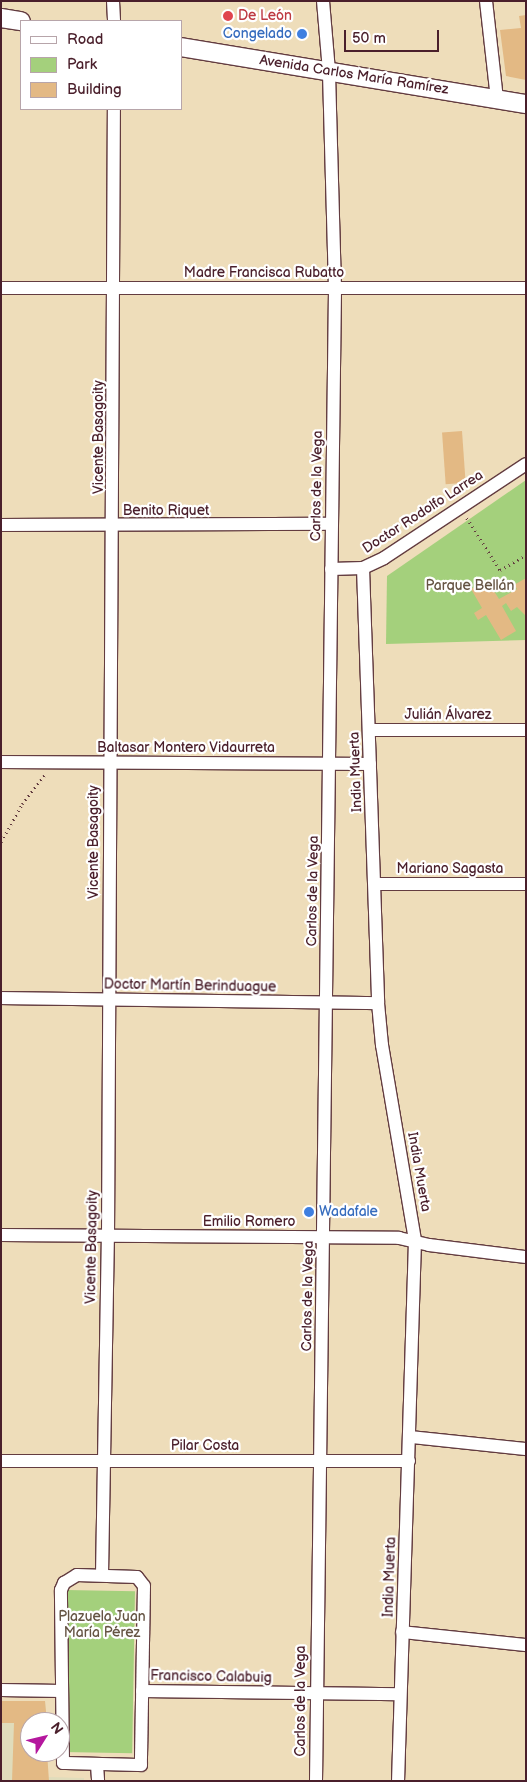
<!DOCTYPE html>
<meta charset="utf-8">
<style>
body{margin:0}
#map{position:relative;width:527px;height:1782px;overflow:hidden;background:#eeddba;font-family:"Balsamiq Sans",sans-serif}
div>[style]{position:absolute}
.built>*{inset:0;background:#e0dcbb}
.green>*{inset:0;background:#a4d07c;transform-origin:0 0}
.building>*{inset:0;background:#e3b984;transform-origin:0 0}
.path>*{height:2.5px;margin-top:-1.25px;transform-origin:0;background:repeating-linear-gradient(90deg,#633c40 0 1px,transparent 0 5px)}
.roads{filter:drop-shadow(1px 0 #633c40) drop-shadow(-1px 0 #633c40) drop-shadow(0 1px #633c40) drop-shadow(0 -1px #633c40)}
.minor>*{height:12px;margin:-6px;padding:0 6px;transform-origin:6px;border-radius:6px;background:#fff}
.secondary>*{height:18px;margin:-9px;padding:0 9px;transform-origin:9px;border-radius:9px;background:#fff}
.dots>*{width:14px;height:14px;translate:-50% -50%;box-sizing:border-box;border:2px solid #fff;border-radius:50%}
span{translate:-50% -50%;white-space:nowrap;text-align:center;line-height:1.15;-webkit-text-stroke:4.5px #fff;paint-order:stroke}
.health-label{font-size:14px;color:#be3a42}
.left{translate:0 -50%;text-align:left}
.shop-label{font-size:14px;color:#366cbe}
.right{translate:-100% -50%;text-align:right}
.street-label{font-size:14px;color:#4a1f2b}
.park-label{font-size:14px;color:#655443}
.frame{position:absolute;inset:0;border:2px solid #4a1f2b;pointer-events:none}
.legend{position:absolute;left:20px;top:20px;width:162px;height:90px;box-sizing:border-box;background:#fff;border:1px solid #b7a5aa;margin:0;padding:6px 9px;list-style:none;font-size:15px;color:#4a1f2b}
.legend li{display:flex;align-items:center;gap:10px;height:25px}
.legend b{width:25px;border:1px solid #b7a5aa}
.north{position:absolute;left:20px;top:1712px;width:50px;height:50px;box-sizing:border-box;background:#fff;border:1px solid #b7a5aa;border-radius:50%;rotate:54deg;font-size:14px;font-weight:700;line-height:20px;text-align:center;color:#4a1f2b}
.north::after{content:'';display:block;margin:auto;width:18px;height:22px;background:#b5179e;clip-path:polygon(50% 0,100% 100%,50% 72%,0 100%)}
.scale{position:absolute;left:344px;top:30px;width:95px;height:22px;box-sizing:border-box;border:2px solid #4a1f2b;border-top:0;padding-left:6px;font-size:15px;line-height:18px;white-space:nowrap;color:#4a1f2b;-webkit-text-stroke:4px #fff;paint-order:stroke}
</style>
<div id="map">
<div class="built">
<div style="clip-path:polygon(1px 1701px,45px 1701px,47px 1722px,30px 1722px,30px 1752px,47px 1752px,48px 1777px,84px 1778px,84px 1781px,1px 1781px)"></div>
</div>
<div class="green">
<div style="clip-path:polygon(526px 480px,526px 640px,386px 644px,387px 576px)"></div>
<div style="left:66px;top:1590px;width:69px;height:162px;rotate:1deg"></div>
</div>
<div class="building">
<div style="clip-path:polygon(526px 15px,526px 80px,506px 76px,500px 30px,521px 28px,519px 16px)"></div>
<div style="left:462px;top:431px;width:52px;height:20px;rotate:86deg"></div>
<div style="clip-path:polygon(526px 578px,526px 616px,517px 607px,511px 611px,506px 603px,502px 606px,516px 631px,501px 640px,486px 615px,478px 620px,474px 613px,482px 608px,471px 589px,487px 580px,499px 599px,517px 589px,514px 585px)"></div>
<div style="clip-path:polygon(1px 1701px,45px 1701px,47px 1722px,30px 1722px,30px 1752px,47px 1752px,49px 1781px,12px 1781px,14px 1723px,1px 1723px)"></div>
</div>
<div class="path">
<div style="left:467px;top:518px;width:62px;rotate:57.6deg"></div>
<div style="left:500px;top:570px;width:30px;rotate:-30deg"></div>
<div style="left:1px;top:842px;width:43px;rotate:-61.1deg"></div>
<div style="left:22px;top:804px;width:37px;rotate:-52deg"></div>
</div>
<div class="roads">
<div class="minor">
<div style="left:113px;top:1px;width:20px;rotate:87deg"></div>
<div style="left:486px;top:1px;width:99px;rotate:83.6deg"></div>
<div style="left:1px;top:288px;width:525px"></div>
<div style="left:1px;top:525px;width:330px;rotate:-0.2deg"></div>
<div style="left:363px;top:568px;width:435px;rotate:88deg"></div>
<div style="left:378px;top:1003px;width:42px;rotate:84.6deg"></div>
<div style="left:382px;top:1045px;width:199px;rotate:80.4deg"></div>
<div style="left:415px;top:1241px;width:540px;rotate:91.8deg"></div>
<div style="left:331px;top:569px;width:32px;rotate:-2deg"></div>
<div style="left:363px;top:568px;width:23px;rotate:-25deg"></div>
<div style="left:384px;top:558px;width:170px;rotate:-33.5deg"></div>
<div style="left:369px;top:730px;width:157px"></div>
<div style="left:1px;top:762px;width:369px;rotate:0.3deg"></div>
<div style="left:375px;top:884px;width:151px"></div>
<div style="left:1px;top:998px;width:377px;rotate:0.8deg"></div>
<div style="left:1px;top:1235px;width:398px;rotate:0.4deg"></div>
<div style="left:399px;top:1238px;width:31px;rotate:13deg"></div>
<div style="left:429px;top:1245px;width:98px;rotate:7.1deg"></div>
<div style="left:411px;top:1437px;width:116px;rotate:6deg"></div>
<div style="left:1px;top:1461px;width:408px"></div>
<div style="left:77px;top:1575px;width:60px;rotate:1.9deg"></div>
<div style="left:137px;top:1577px;width:11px;rotate:52deg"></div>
<div style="left:144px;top:1586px;width:179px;rotate:91deg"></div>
<div style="left:141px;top:1765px;width:78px;rotate:-178.5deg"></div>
<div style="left:63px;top:1763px;width:173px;rotate:-90.7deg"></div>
<div style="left:61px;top:1590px;width:8px;rotate:-67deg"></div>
<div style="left:64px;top:1583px;width:15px;rotate:-32deg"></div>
<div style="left:102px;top:1575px;width:338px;rotate:-89deg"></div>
<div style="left:108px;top:1237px;width:1128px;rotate:-89.7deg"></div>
<div style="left:402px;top:1632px;width:125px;rotate:6deg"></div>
<div style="left:1px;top:1690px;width:61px;rotate:0.9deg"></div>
<div style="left:142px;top:1691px;width:258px;rotate:0.7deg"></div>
<div style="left:97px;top:1765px;width:16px;rotate:86deg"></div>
<div style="left:316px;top:1781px;width:1493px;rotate:-89.27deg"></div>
<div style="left:335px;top:288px;width:217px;rotate:-91.6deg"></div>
<div style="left:329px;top:71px;width:70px;rotate:-94.9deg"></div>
</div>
<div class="secondary">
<div style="left:1px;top:18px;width:20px;rotate:9deg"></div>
<div style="left:181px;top:47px;width:350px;rotate:9.4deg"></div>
</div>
</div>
<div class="dots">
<div style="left:228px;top:16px;background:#e0444e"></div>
<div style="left:302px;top:34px;background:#3f7fe0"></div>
<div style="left:309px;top:1212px;background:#3f7fe0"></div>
</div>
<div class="health-label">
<span class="left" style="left:238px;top:16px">De León</span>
</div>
<div class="shop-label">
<span class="right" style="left:292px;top:34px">Congelado</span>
<span class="left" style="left:319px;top:1212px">Wadafale</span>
</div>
<div class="street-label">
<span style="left:354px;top:75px;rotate:9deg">Avenida Carlos María Ramírez</span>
<span style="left:264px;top:273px">Madre Francisca Rubatto</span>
<span style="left:99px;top:437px;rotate:-90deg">Vicente Basagoity</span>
<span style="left:317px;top:486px;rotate:-89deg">Carlos de la Vega</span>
<span style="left:166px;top:511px">Benito Riquet</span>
<span style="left:423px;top:512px;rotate:-33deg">Doctor Rodolfo Larrea</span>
<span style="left:448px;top:715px">Julián Álvarez</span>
<span style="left:186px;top:748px">Baltasar Montero Vidaurreta</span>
<span style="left:356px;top:772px;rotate:-92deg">India Muerta</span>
<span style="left:94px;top:842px;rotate:-90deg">Vicente Basagoity</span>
<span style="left:450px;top:869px">Mariano Sagasta</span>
<span style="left:313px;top:891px;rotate:-89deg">Carlos de la Vega</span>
<span style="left:190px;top:986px;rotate:1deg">Doctor Martín Berinduague</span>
<span style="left:419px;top:1172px;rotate:80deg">India Muerta</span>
<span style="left:249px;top:1222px">Emilio Romero</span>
<span style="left:92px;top:1247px;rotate:-89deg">Vicente Basagoity</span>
<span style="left:308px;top:1296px;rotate:-89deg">Carlos de la Vega</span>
<span style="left:205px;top:1446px">Pilar Costa</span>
<span style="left:390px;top:1577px;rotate:-88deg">India Muerta</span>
<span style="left:211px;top:1677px;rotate:1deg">Francisco Calabuig</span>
<span style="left:301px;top:1701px;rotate:-90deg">Carlos de la Vega</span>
</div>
<div class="park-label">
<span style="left:470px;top:586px">Parque Bellán</span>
<span style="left:102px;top:1625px">Plazuela Juan<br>María Pérez</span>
</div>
<div class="frame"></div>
<ul class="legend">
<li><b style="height:6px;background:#fff"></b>Road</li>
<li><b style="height:14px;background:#a4d07c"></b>Park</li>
<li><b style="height:14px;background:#e3b984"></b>Building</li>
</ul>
<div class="north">N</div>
<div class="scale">50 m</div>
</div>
